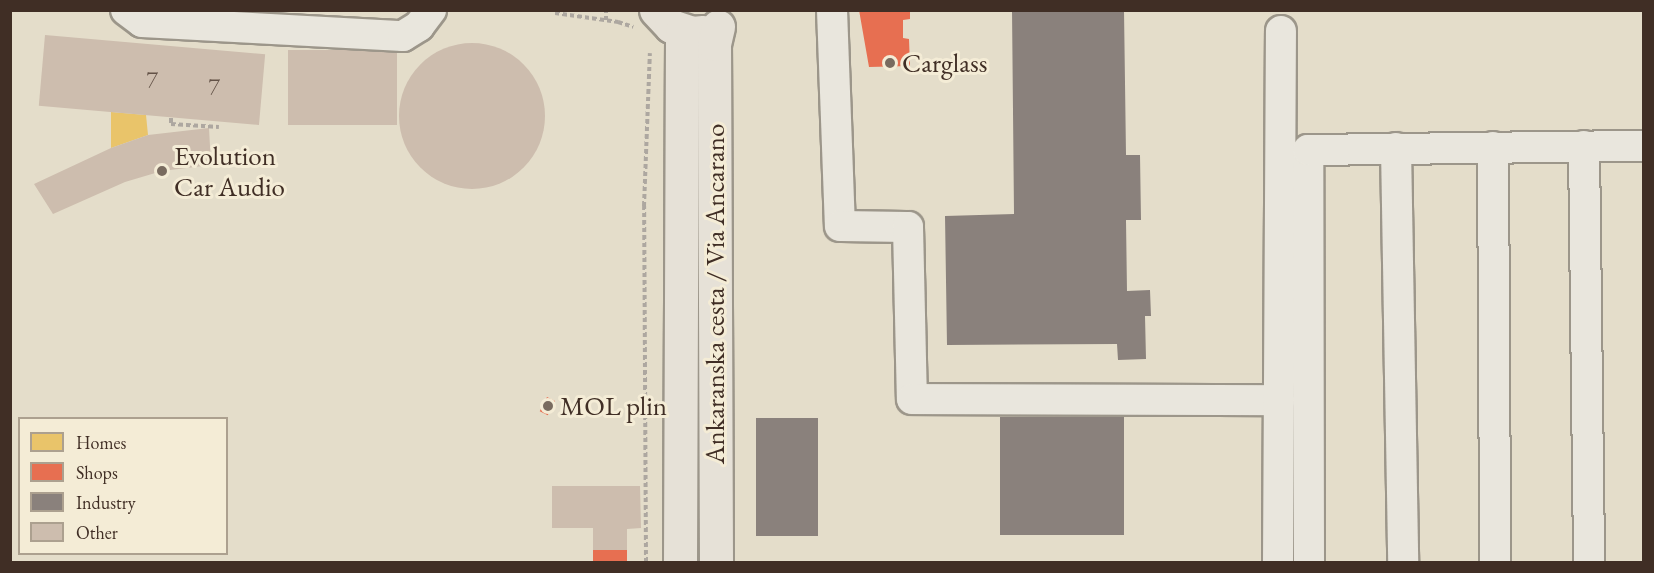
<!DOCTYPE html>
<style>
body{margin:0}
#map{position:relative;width:1654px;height:573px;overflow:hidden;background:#e4ddca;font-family:"EB Garamond",serif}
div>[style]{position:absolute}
.homes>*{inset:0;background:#e9c46a}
.shops>*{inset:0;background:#e76f51;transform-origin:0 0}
.industry>*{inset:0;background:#8a817c;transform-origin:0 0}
.building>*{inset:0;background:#cdbdae;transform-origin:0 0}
.round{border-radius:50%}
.path>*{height:4px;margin-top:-2px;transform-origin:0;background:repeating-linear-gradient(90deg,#ada7a0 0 4.5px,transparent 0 7.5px)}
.roads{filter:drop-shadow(2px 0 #9c968a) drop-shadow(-2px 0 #9c968a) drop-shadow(0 2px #9c968a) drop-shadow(0 -2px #9c968a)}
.minor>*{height:30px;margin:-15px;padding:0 15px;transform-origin:15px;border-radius:15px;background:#e9e6dd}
.major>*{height:33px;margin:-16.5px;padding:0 16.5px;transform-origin:16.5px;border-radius:16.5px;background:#e6e1d7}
.dots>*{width:16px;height:16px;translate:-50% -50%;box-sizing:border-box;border:3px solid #f4ecd6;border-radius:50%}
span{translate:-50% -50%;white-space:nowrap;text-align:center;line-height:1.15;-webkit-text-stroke:6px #f4ecd6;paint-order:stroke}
.number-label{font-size:24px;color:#635247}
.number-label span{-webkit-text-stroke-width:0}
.poi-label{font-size:27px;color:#402e25}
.left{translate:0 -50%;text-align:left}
.street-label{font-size:27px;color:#402e25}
.frame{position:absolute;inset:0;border:12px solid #402e25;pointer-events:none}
.legend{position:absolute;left:18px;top:417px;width:210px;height:138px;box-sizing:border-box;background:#f4ecd6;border:2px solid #aca08f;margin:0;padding:8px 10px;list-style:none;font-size:18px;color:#402e25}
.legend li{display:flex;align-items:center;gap:12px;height:30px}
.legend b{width:30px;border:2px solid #aca08f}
</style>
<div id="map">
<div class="homes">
<div style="clip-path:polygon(111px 112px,146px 115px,148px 135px,111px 148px)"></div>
</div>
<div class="shops">
<div style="clip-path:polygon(859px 10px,910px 10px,910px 19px,903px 20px,903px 38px,909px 39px,910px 66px,869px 67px)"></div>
<div style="left:547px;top:397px;width:9px;height:16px;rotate:27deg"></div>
<div style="left:593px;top:550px;width:34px;height:12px"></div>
</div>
<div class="industry">
<div style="clip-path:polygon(1012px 10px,1124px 10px,1126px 155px,1140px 155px,1141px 220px,1126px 220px,1127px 291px,1150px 290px,1151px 316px,1145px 316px,1146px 359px,1118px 360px,1117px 344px,947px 345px,945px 216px,1014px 214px)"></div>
<div style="left:1124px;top:417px;width:118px;height:124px;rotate:90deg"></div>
<div style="left:756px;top:418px;width:62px;height:118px"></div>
</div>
<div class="building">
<div style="left:45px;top:35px;width:221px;height:71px;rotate:5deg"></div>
<div class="round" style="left:399px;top:43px;width:146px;height:146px"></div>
<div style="left:288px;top:50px;width:109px;height:75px"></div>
<div style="clip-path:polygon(209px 128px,211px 165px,162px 171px,125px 182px,53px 214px,34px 184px,111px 148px,148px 135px)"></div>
<div style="clip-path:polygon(552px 486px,640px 486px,641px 528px,627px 529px,627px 550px,593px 550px,593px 528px,552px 528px)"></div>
</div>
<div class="path">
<div style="left:555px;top:13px;width:64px;rotate:8.1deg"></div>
<div style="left:618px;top:22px;width:16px;rotate:18deg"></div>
<div style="left:606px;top:20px;width:10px;rotate:-90deg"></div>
<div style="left:171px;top:118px;width:6px;rotate:90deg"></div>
<div style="left:171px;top:124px;width:48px;rotate:3.6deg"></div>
<div style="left:646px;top:562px;width:356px;rotate:-90.3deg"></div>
<div style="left:644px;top:206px;width:153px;rotate:-87.8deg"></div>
</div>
<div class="roads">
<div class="minor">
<div style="left:126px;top:10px;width:20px;rotate:37deg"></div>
<div style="left:142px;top:22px;width:261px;rotate:3.1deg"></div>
<div style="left:403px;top:36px;width:19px;rotate:-32deg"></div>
<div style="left:419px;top:26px;width:20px;rotate:-53deg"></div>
<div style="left:832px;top:10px;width:216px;rotate:87.9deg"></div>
<div style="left:840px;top:226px;width:68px;rotate:0.8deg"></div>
<div style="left:908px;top:227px;width:172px;rotate:88.7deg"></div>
<div style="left:912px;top:399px;width:367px;rotate:0.2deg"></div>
<div style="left:1584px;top:146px;width:416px;rotate:89.3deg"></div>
<div style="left:1493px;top:147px;width:415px;rotate:89.7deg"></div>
<div style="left:1396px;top:148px;width:414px;rotate:89deg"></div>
<div style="left:1278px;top:562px;width:531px;rotate:-89.68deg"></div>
<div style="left:1309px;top:562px;width:412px;rotate:-90.1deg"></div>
<div style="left:1308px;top:150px;width:336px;rotate:-0.7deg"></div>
</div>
<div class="major">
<div style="left:656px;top:10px;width:22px;rotate:47deg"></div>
<div style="left:671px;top:26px;width:23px;rotate:18deg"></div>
<div style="left:693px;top:33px;width:10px;rotate:-6deg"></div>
<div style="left:680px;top:562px;width:531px;rotate:-89.78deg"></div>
<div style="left:716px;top:562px;width:518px;rotate:-90.22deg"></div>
<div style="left:714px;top:44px;width:18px;rotate:-77deg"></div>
</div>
</div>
<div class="dots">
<div style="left:890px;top:63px;background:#796b5f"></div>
<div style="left:162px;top:171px;background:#796b5f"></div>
<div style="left:548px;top:406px;background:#796b5f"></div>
</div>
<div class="number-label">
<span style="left:152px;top:80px">7</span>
<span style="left:214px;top:87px">7</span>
</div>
<div class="poi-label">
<span class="left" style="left:902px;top:63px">Carglass</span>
<span class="left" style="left:174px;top:171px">Evolution<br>Car Audio</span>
<span class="left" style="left:560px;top:406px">MOL plin</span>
</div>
<div class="street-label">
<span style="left:715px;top:294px;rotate:-90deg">Ankaranska cesta / Via Ancarano</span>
</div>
<div class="frame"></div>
<ul class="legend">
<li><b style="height:16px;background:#e9c46a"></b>Homes</li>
<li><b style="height:16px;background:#e76f51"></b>Shops</li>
<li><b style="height:16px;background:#8a817c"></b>Industry</li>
<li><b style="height:16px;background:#cdbdae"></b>Other</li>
</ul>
</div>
